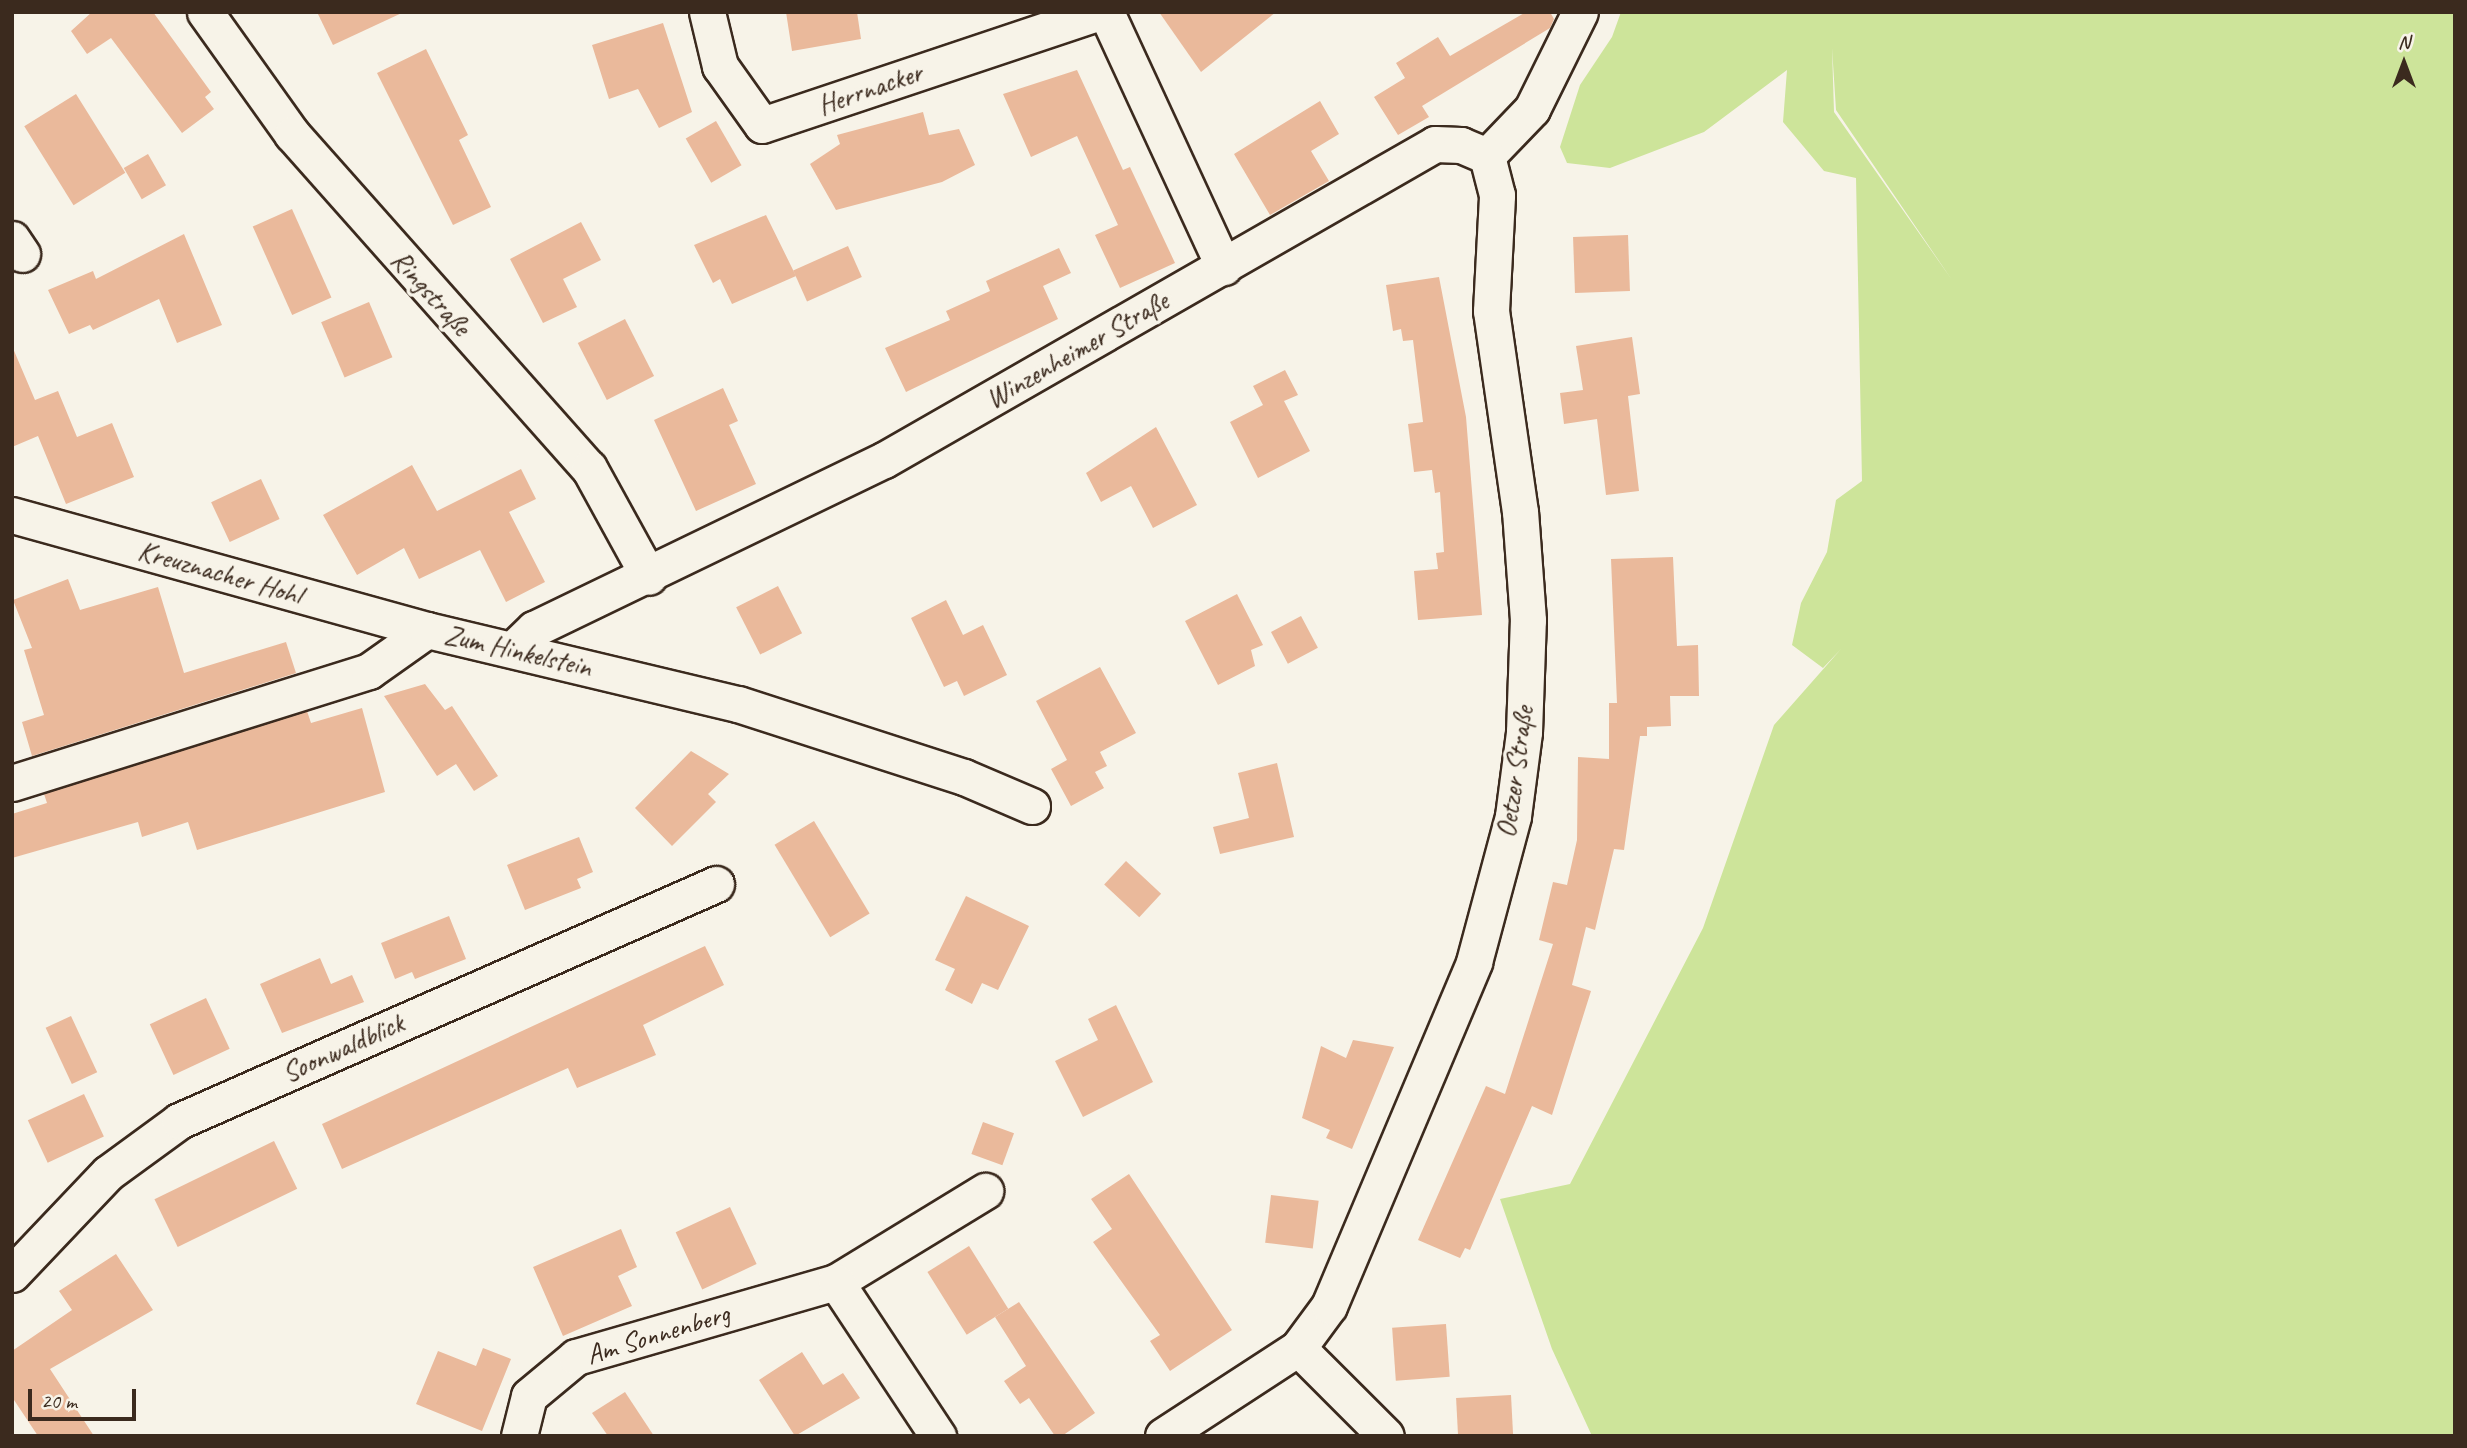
<!DOCTYPE html>
<meta charset="utf-8">
<style>
body{margin:0}
#map{position:relative;width:2467px;height:1448px;overflow:hidden;background:#f7f3e8;font-family:Caveat,sans-serif}
div>[style]{position:absolute}
.green>*{inset:0;background:#cde49a}
.building>*{inset:0;background:#eab99b;transform-origin:0 0}
.roads{filter:drop-shadow(2px 0 #3b2a1e) drop-shadow(-2px 0 #3b2a1e) drop-shadow(0 2px #3b2a1e) drop-shadow(0 -2px #3b2a1e)}
.minor>*{height:35px;margin:-17.5px;padding:0 17.5px;transform-origin:17.5px;border-radius:17.5px;background:#f7f3e8}
span{translate:-50% -50%;white-space:nowrap;text-align:center;line-height:1.15;-webkit-text-stroke:7px #f7f3e8;paint-order:stroke}
.street-label{font-size:28px;color:#3b2a1e}
.frame{position:absolute;inset:0;border:14px solid #3b2a1e;pointer-events:none}
.north{position:absolute;left:2369px;top:28px;width:70px;height:70px;-webkit-text-stroke:5px #f7f3e8;paint-order:stroke;rotate:0deg;font-size:19px;font-weight:700;line-height:28px;text-align:center;color:#3b2a1e}
.north::after{content:'';display:block;margin:auto;width:24px;height:32px;background:#3b2a1e;clip-path:polygon(50% 0,100% 100%,50% 72%,0 100%)}
.scale{position:absolute;left:28px;top:1389px;width:108px;height:32px;box-sizing:border-box;border:4px solid #3b2a1e;border-top:0;padding-left:9px;font-size:21px;line-height:24px;white-space:nowrap;color:#3b2a1e;-webkit-text-stroke:5px #f7f3e8;paint-order:stroke}
</style>
<div id="map">
<div class="green">
<div style="clip-path:polygon(evenodd,1621px 12px,2455px 12px,2455px 1436px,1592px 1436px,1552px 1349px,1500px 1199px,1570px 1184px,1703px 928px,1774px 725px,1841px 649px,1823px 668px,1792px 645px,1801px 603px,1827px 552px,1836px 500px,1862px 481px,1856px 178px,1824px 171px,1783px 122px,1787px 70px,1704px 132px,1610px 168px,1567px 163px,1560px 147px,1580px 85px,1612px 37px,1621px 12px,1832px 48px,1836px 110px,1952px 280px,1834px 112px,1832px 48px)"></div>
</div>
<div class="building">
<div style="clip-path:polygon(92px 12px,153px 12px,211px 92px,205px 97px,214px 109px,182px 133px,111px 38px,87px 54px,71px 31px)"></div>
<div style="clip-path:polygon(317px 12px,404px 12px,333px 45px)"></div>
<div style="clip-path:polygon(786px 12px,857px 12px,861px 39px,792px 51px)"></div>
<div style="clip-path:polygon(1159px 12px,1276px 12px,1201px 72px)"></div>
<div style="clip-path:polygon(1526px 12px,1550px 12px,1554px 19px,1550px 28px,1422px 106px,1429px 117px,1398px 135px,1374px 97px,1405px 78px,1396px 63px,1438px 37px,1450px 56px)"></div>
<div style="clip-path:polygon(663px 23px,692px 112px,659px 128px,638px 89px,609px 99px,592px 45px)"></div>
<div style="clip-path:polygon(426px 49px,468px 135px,459px 140px,491px 207px,453px 225px,377px 73px)"></div>
<div style="clip-path:polygon(1077px 70px,1123px 170px,1130px 167px,1175px 263px,1120px 288px,1095px 235px,1118px 225px,1077px 136px,1031px 157px,1003px 94px)"></div>
<div style="left:76px;top:94px;width:93px;height:61px;rotate:58deg"></div>
<div style="clip-path:polygon(1320px 101px,1339px 134px,1311px 151px,1329px 181px,1270px 215px,1234px 154px)"></div>
<div style="clip-path:polygon(923px 112px,929px 135px,959px 129px,975px 165px,942px 182px,836px 210px,810px 164px,840px 144px,837px 135px)"></div>
<div style="left:716px;top:121px;width:51px;height:35px;rotate:60deg"></div>
<div style="left:148px;top:154px;width:36px;height:28px;rotate:60deg"></div>
<div style="left:292px;top:209px;width:97px;height:43px;rotate:66deg"></div>
<div style="clip-path:polygon(766px 215px,796px 276px,732px 304px,720px 279px,713px 283px,694px 245px)"></div>
<div style="clip-path:polygon(581px 222px,601px 260px,563px 279px,577px 307px,543px 323px,510px 259px)"></div>
<div style="clip-path:polygon(184px 234px,222px 325px,177px 343px,159px 299px,93px 330px,90px 325px,69px 334px,48px 290px,93px 271px,96px 279px)"></div>
<div style="left:1628px;top:235px;width:56px;height:55px;rotate:88deg"></div>
<div style="left:848px;top:246px;width:34px;height:60px;rotate:66deg"></div>
<div style="clip-path:polygon(1059px 248px,1071px 273px,1043px 286px,1058px 319px,906px 392px,885px 348px,950px 320px,946px 311px,990px 291px,986px 281px)"></div>
<div style="clip-path:polygon(1439px 277px,1466px 417px,1482px 615px,1418px 620px,1414px 571px,1438px 569px,1436px 553px,1444px 552px,1440px 492px,1435px 493px,1432px 470px,1414px 472px,1408px 424px,1423px 422px,1413px 340px,1403px 341px,1401px 329px,1393px 331px,1386px 285px)"></div>
<div style="left:369px;top:302px;width:60px;height:52px;rotate:67deg"></div>
<div style="left:625px;top:319px;width:64px;height:53px;rotate:63deg"></div>
<div style="clip-path:polygon(1632px 337px,1640px 394px,1628px 396px,1639px 491px,1606px 495px,1597px 419px,1564px 424px,1560px 393px,1583px 390px,1576px 346px)"></div>
<div style="clip-path:polygon(12px 346px,35px 400px,58px 391px,77px 437px,112px 423px,134px 477px,66px 504px,38px 436px,12px 447px)"></div>
<div style="clip-path:polygon(1285px 370px,1298px 395px,1284px 401px,1310px 451px,1258px 478px,1230px 422px,1263px 405px,1253px 386px)"></div>
<div style="clip-path:polygon(723px 388px,738px 421px,729px 425px,756px 484px,696px 511px,654px 420px)"></div>
<div style="clip-path:polygon(1156px 427px,1197px 505px,1153px 528px,1131px 486px,1101px 502px,1086px 473px)"></div>
<div style="clip-path:polygon(412px 465px,437px 511px,521px 469px,536px 499px,509px 512px,545px 582px,506px 602px,480px 550px,419px 579px,404px 548px,357px 575px,323px 515px)"></div>
<div style="left:261px;top:479px;width:44px;height:55px;rotate:65deg"></div>
<div style="clip-path:polygon(1673px 557px,1677px 646px,1698px 645px,1699px 696px,1670px 696px,1671px 726px,1647px 727px,1647px 736px,1640px 736px,1624px 850px,1614px 849px,1595px 930px,1586px 927px,1572px 985px,1591px 991px,1552px 1115px,1532px 1106px,1470px 1250px,1465px 1248px,1460px 1258px,1418px 1240px,1486px 1086px,1505px 1094px,1553px 944px,1539px 940px,1553px 882px,1567px 885px,1577px 840px,1578px 757px,1609px 759px,1609px 703px,1617px 703px,1611px 559px)"></div>
<div style="clip-path:polygon(68px 579px,80px 610px,158px 587px,184px 673px,286px 642px,296px 673px,32px 756px,22px 722px,44px 715px,24px 650px,32px 648px,13px 600px)"></div>
<div style="left:778px;top:586px;width:53px;height:47px;rotate:63deg"></div>
<div style="clip-path:polygon(1237px 594px,1263px 645px,1251px 650px,1255px 666px,1218px 685px,1185px 621px)"></div>
<div style="clip-path:polygon(946px 600px,963px 635px,983px 625px,1007px 675px,964px 696px,957px 681px,944px 687px,911px 618px)"></div>
<div style="left:1301px;top:616px;width:36px;height:34px;rotate:62deg"></div>
<div style="clip-path:polygon(1100px 667px,1136px 733px,1100px 752px,1107px 766px,1095px 772px,1104px 788px,1071px 806px,1051px 769px,1067px 760px,1036px 701px)"></div>
<div style="clip-path:polygon(425px 684px,445px 710px,452px 706px,498px 776px,474px 791px,456px 764px,437px 776px,384px 696px)"></div>
<div style="clip-path:polygon(362px 708px,385px 792px,197px 850px,188px 822px,142px 837px,138px 822px,12px 858px,12px 814px,47px 803px,44px 794px,307px 711px,311px 723px)"></div>
<div style="clip-path:polygon(691px 751px,729px 774px,708px 794px,716px 802px,672px 846px,635px 808px)"></div>
<div style="clip-path:polygon(1277px 763px,1294px 837px,1220px 854px,1213px 827px,1249px 818px,1238px 773px)"></div>
<div style="left:814px;top:821px;width:108px;height:46px;rotate:59deg"></div>
<div style="clip-path:polygon(579px 837px,593px 872px,577px 879px,581px 888px,525px 910px,507px 865px)"></div>
<div style="left:1126px;top:861px;width:48px;height:32px;rotate:43deg"></div>
<div style="clip-path:polygon(966px 896px,1029px 926px,998px 990px,982px 983px,972px 1004px,945px 990px,955px 969px,935px 960px)"></div>
<div style="clip-path:polygon(449px 916px,466px 959px,415px 979px,412px 972px,395px 979px,381px 943px)"></div>
<div style="clip-path:polygon(705px 946px,724px 985px,643px 1025px,656px 1055px,577px 1088px,568px 1068px,342px 1169px,322px 1124px)"></div>
<div style="clip-path:polygon(320px 958px,331px 984px,352px 975px,364px 1002px,282px 1033px,260px 984px)"></div>
<div style="left:206px;top:998px;width:56px;height:62px;rotate:65deg"></div>
<div style="clip-path:polygon(1116px 1005px,1153px 1082px,1083px 1117px,1055px 1061px,1098px 1040px,1088px 1019px)"></div>
<div style="left:71px;top:1016px;width:62px;height:28px;rotate:65deg"></div>
<div style="clip-path:polygon(1353px 1040px,1394px 1047px,1352px 1149px,1326px 1138px,1330px 1130px,1302px 1118px,1321px 1046px,1346px 1058px)"></div>
<div style="left:84px;top:1094px;width:47px;height:62px;rotate:65deg"></div>
<div style="left:983px;top:1122px;width:33px;height:34px;rotate:20deg"></div>
<div style="left:274px;top:1141px;width:53px;height:133px;rotate:64deg"></div>
<div style="clip-path:polygon(1129px 1174px,1232px 1330px,1170px 1371px,1150px 1341px,1160px 1335px,1093px 1242px,1112px 1229px,1091px 1199px)"></div>
<div style="left:1271px;top:1195px;width:48px;height:48px;rotate:7deg"></div>
<div style="left:730px;top:1207px;width:63px;height:60px;rotate:65deg"></div>
<div style="clip-path:polygon(621px 1229px,637px 1267px,618px 1276px,632px 1306px,563px 1336px,533px 1267px)"></div>
<div style="left:969px;top:1246px;width:74px;height:49px;rotate:58deg"></div>
<div style="clip-path:polygon(116px 1254px,153px 1310px,50px 1369px,94px 1436px,38px 1436px,12px 1397px,12px 1351px,72px 1310px,59px 1291px)"></div>
<div style="clip-path:polygon(1019px 1302px,1095px 1413px,1062px 1436px,1055px 1436px,1029px 1398px,1020px 1404px,1004px 1381px,1026px 1366px,995px 1317px)"></div>
<div style="left:1446px;top:1324px;width:53px;height:54px;rotate:86deg"></div>
<div style="clip-path:polygon(483px 1348px,511px 1359px,482px 1431px,416px 1404px,438px 1351px,476px 1366px)"></div>
<div style="clip-path:polygon(802px 1352px,823px 1385px,843px 1373px,860px 1398px,795px 1436px,759px 1380px)"></div>
<div style="clip-path:polygon(625px 1392px,654px 1436px,608px 1436px,592px 1413px)"></div>
<div style="left:1511px;top:1395px;width:41px;height:55px;rotate:87deg"></div>
</div>
<div class="roads">
<div class="minor">
<div style="left:205px;top:12px;width:150px;rotate:54.5deg"></div>
<div style="left:292px;top:134px;width:447px;rotate:48.4deg"></div>
<div style="left:589px;top:468px;width:124px;rotate:61.2deg"></div>
<div style="left:707px;top:12px;width:56px;rotate:76.5deg"></div>
<div style="left:720px;top:66px;width:72px;rotate:54.6deg"></div>
<div style="left:762px;top:125px;width:355px;rotate:-18.5deg"></div>
<div style="left:1106px;top:12px;width:281px;rotate:65.2deg"></div>
<div style="left:1487px;top:156px;width:65px;rotate:-46.2deg"></div>
<div style="left:1532px;top:109px;width:108px;rotate:-63.7deg"></div>
<div style="left:12px;top:239px;width:18px;rotate:56deg"></div>
<div style="left:12px;top:515px;width:431px;rotate:15.5deg"></div>
<div style="left:513px;top:649px;width:29px;rotate:-44deg"></div>
<div style="left:534px;top:629px;width:389px;rotate:-25.8deg"></div>
<div style="left:884px;top:460px;width:635px;rotate:-29.83deg"></div>
<div style="left:1435px;top:144px;width:26px;rotate:2deg"></div>
<div style="left:1461px;top:145px;width:28px;rotate:23deg"></div>
<div style="left:12px;top:783px;width:374px;rotate:-17.4deg"></div>
<div style="left:369px;top:671px;width:71px;rotate:-35.3deg"></div>
<div style="left:427px;top:630px;width:320px;rotate:13.4deg"></div>
<div style="left:738px;top:704px;width:237px;rotate:17.9deg"></div>
<div style="left:964px;top:777px;width:74px;rotate:23.1deg"></div>
<div style="left:12px;top:1274px;width:139px;rotate:-46.5deg"></div>
<div style="left:108px;top:1173px;width:88px;rotate:-36.2deg"></div>
<div style="left:179px;top:1121px;width:587px;rotate:-23.81deg"></div>
<div style="left:836px;top:1282px;width:175px;rotate:-31.4deg"></div>
<div style="left:1298px;top:1348px;width:124px;rotate:45deg"></div>
<div style="left:519px;top:1436px;width:41px;rotate:-76deg"></div>
<div style="left:529px;top:1396px;width:61px;rotate:-39.7deg"></div>
<div style="left:576px;top:1357px;width:271px;rotate:-16.1deg"></div>
<div style="left:836px;top:1282px;width:185px;rotate:56.5deg"></div>
<div style="left:1163px;top:1436px;width:161px;rotate:-33.1deg"></div>
<div style="left:1298px;top:1348px;width:52px;rotate:-53.6deg"></div>
<div style="left:1329px;top:1306px;width:373px;rotate:-67.1deg"></div>
<div style="left:1474px;top:962px;width:151px;rotate:-75deg"></div>
<div style="left:1513px;top:816px;width:85px;rotate:-82.5deg"></div>
<div style="left:1524px;top:732px;width:112px;rotate:-88deg"></div>
<div style="left:1528px;top:620px;width:108px;rotate:-94.2deg"></div>
<div style="left:1520px;top:512px;width:203px;rotate:-98.2deg"></div>
<div style="left:1491px;top:311px;width:116px;rotate:-87deg"></div>
<div style="left:1497px;top:195px;width:40px;rotate:-104.4deg"></div>
</div>
</div>
<div class="street-label">
<span style="left:870px;top:89px;rotate:-19deg">Herrnacker</span>
<span style="left:431px;top:293px;rotate:48deg">Ringstraße</span>
<span style="left:1077px;top:350px;rotate:-30deg">Winzenheimer Straße</span>
<span style="left:220px;top:573px;rotate:16deg">Kreuznacher Hohl</span>
<span style="left:518px;top:651px;rotate:13deg">Zum Hinkelstein</span>
<span style="left:1515px;top:772px;rotate:-82deg">Oetzer Straße</span>
<span style="left:343px;top:1048px;rotate:-24deg">Soonwaldblick</span>
<span style="left:658px;top:1334px;rotate:-17deg">Am Sonnenberg</span>
</div>
<div class="frame"></div>
<div class="north">N</div>
<div class="scale">20 m</div>
</div>
